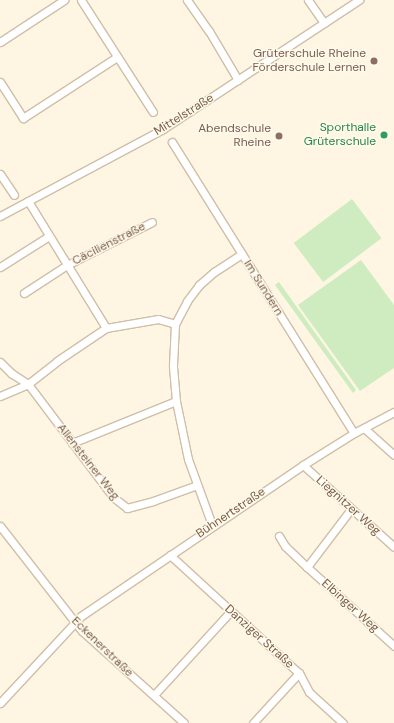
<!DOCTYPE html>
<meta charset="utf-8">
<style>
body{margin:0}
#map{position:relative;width:394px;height:723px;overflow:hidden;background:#fef6e3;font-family:"DM Sans",sans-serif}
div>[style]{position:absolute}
.green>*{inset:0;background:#ceecc0;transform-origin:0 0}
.roads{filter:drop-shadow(1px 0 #d0bea8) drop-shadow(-1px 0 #d0bea8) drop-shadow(0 1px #d0bea8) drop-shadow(0 -1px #d0bea8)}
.minor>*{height:7px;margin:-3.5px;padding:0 3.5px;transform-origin:3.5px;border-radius:3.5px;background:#fff}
.dots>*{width:11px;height:11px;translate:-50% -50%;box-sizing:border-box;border:2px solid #fff9ea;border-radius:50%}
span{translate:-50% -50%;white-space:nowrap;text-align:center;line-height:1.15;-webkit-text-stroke:3px #fff9ea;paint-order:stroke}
.education-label{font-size:12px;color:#785e54}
.right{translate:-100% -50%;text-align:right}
.street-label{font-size:12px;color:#785d47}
.leisure-label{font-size:12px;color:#27864d}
</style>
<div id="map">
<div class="green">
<div style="left:352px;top:199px;width:49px;height:73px;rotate:53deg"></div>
<div style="clip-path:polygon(361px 260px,394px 305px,394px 368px,360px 391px,298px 305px)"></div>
<div style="clip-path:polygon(279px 282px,356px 390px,353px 393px,275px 285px)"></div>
</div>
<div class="roads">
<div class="minor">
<div style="left:81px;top:0;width:133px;rotate:57.3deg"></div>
<div style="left:187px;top:0;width:38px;rotate:55deg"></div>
<div style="left:209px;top:31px;width:57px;rotate:59.4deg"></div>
<div style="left:308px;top:0;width:28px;rotate:55deg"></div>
<div style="left:0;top:42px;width:77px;rotate:-33.3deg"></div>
<div style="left:0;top:82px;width:43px;rotate:57.4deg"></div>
<div style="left:23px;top:118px;width:112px;rotate:-33deg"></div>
<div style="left:172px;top:142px;width:343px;rotate:58deg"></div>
<div style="left:0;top:174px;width:25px;rotate:56deg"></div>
<div style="left:28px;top:201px;width:149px;rotate:58.4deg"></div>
<div style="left:0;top:216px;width:185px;rotate:-28.1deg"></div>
<div style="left:163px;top:129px;width:235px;rotate:-33.4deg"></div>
<div style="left:0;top:267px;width:58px;rotate:-32.3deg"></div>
<div style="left:24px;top:293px;width:51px;rotate:-33.1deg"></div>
<div style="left:67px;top:265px;width:95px;rotate:-26.8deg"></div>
<div style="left:0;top:362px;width:16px;rotate:45deg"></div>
<div style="left:11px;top:373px;width:20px;rotate:33deg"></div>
<div style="left:28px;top:384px;width:141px;rotate:53deg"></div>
<div style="left:113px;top:497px;width:18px;rotate:38deg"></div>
<div style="left:127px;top:508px;width:27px;rotate:-15deg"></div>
<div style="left:153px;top:501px;width:47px;rotate:-20deg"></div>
<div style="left:0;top:396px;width:30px;rotate:-23deg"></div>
<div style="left:28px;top:384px;width:37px;rotate:-38deg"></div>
<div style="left:57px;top:361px;width:59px;rotate:-34deg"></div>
<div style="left:106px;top:328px;width:53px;rotate:-9.8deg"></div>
<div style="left:158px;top:319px;width:18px;rotate:16deg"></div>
<div style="left:364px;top:428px;width:40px;rotate:42deg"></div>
<div style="left:72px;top:443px;width:112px;rotate:-22deg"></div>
<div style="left:303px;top:465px;width:122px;rotate:42deg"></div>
<div style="left:351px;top:509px;width:73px;rotate:127.2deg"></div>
<div style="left:307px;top:567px;width:118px;rotate:42.2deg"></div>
<div style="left:212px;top:525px;width:70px;rotate:-110deg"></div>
<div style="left:188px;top:459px;width:59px;rotate:-101.7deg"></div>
<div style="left:176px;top:401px;width:36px;rotate:-95deg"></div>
<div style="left:173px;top:365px;width:41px;rotate:-87.2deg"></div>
<div style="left:175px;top:324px;width:26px;rotate:-62deg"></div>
<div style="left:187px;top:301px;width:20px;rotate:-53deg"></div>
<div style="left:199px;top:285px;width:20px;rotate:-41deg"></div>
<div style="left:214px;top:272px;width:33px;rotate:-33deg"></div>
<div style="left:0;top:526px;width:133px;rotate:52deg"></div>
<div style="left:82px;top:631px;width:137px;rotate:42deg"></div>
<div style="left:279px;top:536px;width:12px;rotate:59deg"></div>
<div style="left:285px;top:546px;width:30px;rotate:44deg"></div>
<div style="left:170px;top:555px;width:175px;rotate:42.5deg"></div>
<div style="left:299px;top:673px;width:21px;rotate:62deg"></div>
<div style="left:309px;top:692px;width:46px;rotate:42.4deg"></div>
<div style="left:154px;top:695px;width:114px;rotate:-47.5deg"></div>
<div style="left:0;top:703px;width:119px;rotate:-47deg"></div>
<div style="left:81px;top:616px;width:268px;rotate:-34.2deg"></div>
<div style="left:303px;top:465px;width:60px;rotate:-32.1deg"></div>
<div style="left:354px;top:433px;width:45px;rotate:-27.7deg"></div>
<div style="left:253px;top:723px;width:68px;rotate:-47.4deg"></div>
</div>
</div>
<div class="dots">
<div style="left:374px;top:61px;background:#8d6e63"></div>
<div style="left:384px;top:135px;background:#2e9e5b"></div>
<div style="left:279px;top:136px;background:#8d6e63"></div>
</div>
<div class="education-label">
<span class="right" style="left:366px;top:61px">Grüterschule Rheine<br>Förderschule Lernen</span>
<span class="right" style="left:271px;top:136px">Abendschule<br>Rheine</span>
</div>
<div class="street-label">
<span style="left:184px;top:115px;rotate:-32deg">Mittelstraße</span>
<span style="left:109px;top:244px;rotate:-27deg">Cäcilienstraße</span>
<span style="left:263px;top:288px;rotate:58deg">Im Sundern</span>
<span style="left:88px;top:462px;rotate:52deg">Allensteiner Weg</span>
<span style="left:348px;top:506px;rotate:42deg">Liegnitzer Weg</span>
<span style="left:231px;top:513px;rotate:-34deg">Bühnertstraße</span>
<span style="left:350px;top:606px;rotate:42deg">Elbinger Weg</span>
<span style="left:259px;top:637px;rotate:42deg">Danziger Straße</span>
<span style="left:102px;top:647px;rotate:44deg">Eckenerstraße</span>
</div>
<div class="leisure-label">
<span class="right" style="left:376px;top:135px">Sporthalle<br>Grüterschule</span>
</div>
</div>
